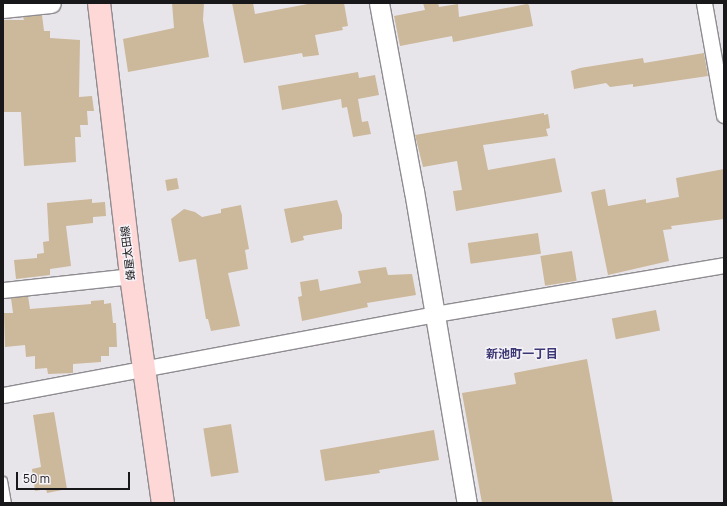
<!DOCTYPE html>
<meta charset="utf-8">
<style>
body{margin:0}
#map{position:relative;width:727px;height:506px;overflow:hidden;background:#e8e5ea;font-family:Manrope,"Noto Sans JP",sans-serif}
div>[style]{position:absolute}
.building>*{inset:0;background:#ccb89a;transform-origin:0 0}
.roads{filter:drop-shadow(1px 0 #8f8c91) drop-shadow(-1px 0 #8f8c91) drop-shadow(0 1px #8f8c91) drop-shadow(0 -1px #8f8c91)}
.service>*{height:8px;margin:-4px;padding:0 4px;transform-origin:4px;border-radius:4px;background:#fff}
.minor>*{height:15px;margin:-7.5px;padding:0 7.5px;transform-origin:7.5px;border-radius:7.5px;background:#fff}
.tertiary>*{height:19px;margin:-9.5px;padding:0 9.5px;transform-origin:9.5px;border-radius:9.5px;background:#fff}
.secondary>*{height:22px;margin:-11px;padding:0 11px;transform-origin:11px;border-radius:11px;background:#fed8d6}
span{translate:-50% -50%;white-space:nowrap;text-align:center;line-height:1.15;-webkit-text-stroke:3px #f5f2f7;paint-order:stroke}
.street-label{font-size:11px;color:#181719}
.neighbourhood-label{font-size:12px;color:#3c3875;font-weight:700}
.frame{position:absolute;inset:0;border:4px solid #181719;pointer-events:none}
.scale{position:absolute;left:16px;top:472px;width:114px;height:18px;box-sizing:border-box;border:2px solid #181719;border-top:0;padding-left:5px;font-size:12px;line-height:14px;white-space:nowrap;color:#181719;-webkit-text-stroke:3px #f5f2f7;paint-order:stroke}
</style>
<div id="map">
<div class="building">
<div style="clip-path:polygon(172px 3px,204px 3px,203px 20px,209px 57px,128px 72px,123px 39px,174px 28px)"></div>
<div style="clip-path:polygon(232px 3px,253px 3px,255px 14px,313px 3px,344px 3px,348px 26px,342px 27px,343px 30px,315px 35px,319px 55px,303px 57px,302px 53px,244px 63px)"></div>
<div style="clip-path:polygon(423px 3px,438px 3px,439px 7px,458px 4px,459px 17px,527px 4px,529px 5px,533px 26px,453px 42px,452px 36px,400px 46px,394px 16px,425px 10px)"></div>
<div style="clip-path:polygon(42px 15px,44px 31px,50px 31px,50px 38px,80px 40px,79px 97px,92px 96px,94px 111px,87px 111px,88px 125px,80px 125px,81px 137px,75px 137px,76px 162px,24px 166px,21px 112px,3px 112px,3px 20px,24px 20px,23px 17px)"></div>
<div style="clip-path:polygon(704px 53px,708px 76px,633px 87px,633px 84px,610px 87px,606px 83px,574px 89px,571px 71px,580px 68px,643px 58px,644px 63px)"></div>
<div style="clip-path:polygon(358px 72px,359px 78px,375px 75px,379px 95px,358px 99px,362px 122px,368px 121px,371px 134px,353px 137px,347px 107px,342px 108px,341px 99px,282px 110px,278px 86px)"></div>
<div style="clip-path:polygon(544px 113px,544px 115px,548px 114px,550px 128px,546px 129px,548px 136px,483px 145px,488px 170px,555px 158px,562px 192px,456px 211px,453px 191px,462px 190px,457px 161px,423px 167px,415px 135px)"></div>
<div style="clip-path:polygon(724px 169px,724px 219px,671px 226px,672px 229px,663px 230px,669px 261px,608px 275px,591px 192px,605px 189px,608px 206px,646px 199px,646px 203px,679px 197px,676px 178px)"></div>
<div style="left:177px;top:178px;width:11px;height:12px;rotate:80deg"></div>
<div style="clip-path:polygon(92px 199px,92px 203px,105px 202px,106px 216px,93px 217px,93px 223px,66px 226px,71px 266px,50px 269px,50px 275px,16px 279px,14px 260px,37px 258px,37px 254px,44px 253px,43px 242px,49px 241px,47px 203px)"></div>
<div style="clip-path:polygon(337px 200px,342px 215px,342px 229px,303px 236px,304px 240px,291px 243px,284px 209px)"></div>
<div style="clip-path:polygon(241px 205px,249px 249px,245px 250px,248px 269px,228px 273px,240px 326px,211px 331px,208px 319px,206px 319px,196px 259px,179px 262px,171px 219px,184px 209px,195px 212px,202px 217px,221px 213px,221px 209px)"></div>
<div style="left:538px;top:233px;width:21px;height:71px;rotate:82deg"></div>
<div style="left:572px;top:251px;width:30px;height:32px;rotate:81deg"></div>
<div style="clip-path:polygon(386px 267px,388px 275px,412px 274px,416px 295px,367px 303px,368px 307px,302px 321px,298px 297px,302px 296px,300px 282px,318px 279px,320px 291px,361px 283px,358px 271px)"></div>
<div style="clip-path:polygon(28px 296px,30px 309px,91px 304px,91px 301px,104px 300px,104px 304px,111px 303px,113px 323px,116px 323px,117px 347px,109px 347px,109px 356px,101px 356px,101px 362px,73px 364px,73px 373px,48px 374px,47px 368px,35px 369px,35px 356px,26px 357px,25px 345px,5px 347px,4px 313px,13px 313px,11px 298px)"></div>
<div style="left:656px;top:310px;width:21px;height:45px;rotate:79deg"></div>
<div style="clip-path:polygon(587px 359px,613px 503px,482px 503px,462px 393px,516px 384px,514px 373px)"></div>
<div style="clip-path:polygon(54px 412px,67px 489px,47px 493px,46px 489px,35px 491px,32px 469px,41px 467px,33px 415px)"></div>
<div style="left:231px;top:424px;width:49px;height:28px;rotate:81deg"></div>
<div style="clip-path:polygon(434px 430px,439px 460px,379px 470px,380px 473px,325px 481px,320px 450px)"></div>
</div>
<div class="roads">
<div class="service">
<div style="left:3px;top:481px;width:22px;rotate:80deg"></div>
</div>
<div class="minor">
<div style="left:704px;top:3px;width:114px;rotate:79.9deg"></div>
<div style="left:3px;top:290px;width:129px;rotate:-6.2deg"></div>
<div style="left:3px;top:395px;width:440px;rotate:-10.6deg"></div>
<div style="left:435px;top:314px;width:293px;rotate:-9.6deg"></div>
</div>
<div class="tertiary">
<div style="left:379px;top:3px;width:191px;rotate:79.5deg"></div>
<div style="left:414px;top:191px;width:316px;rotate:80.4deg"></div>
<div style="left:3px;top:8px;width:48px;rotate:-5.9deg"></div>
</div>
<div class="secondary">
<div style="left:99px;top:3px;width:275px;rotate:83.3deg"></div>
<div style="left:131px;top:276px;width:229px;rotate:82deg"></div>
</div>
</div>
<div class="street-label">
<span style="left:128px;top:253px;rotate:-97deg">蜂屋太田線</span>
</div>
<div class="neighbourhood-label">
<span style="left:522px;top:354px">新池町一丁目</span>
</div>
<div class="frame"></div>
<div class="scale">50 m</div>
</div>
